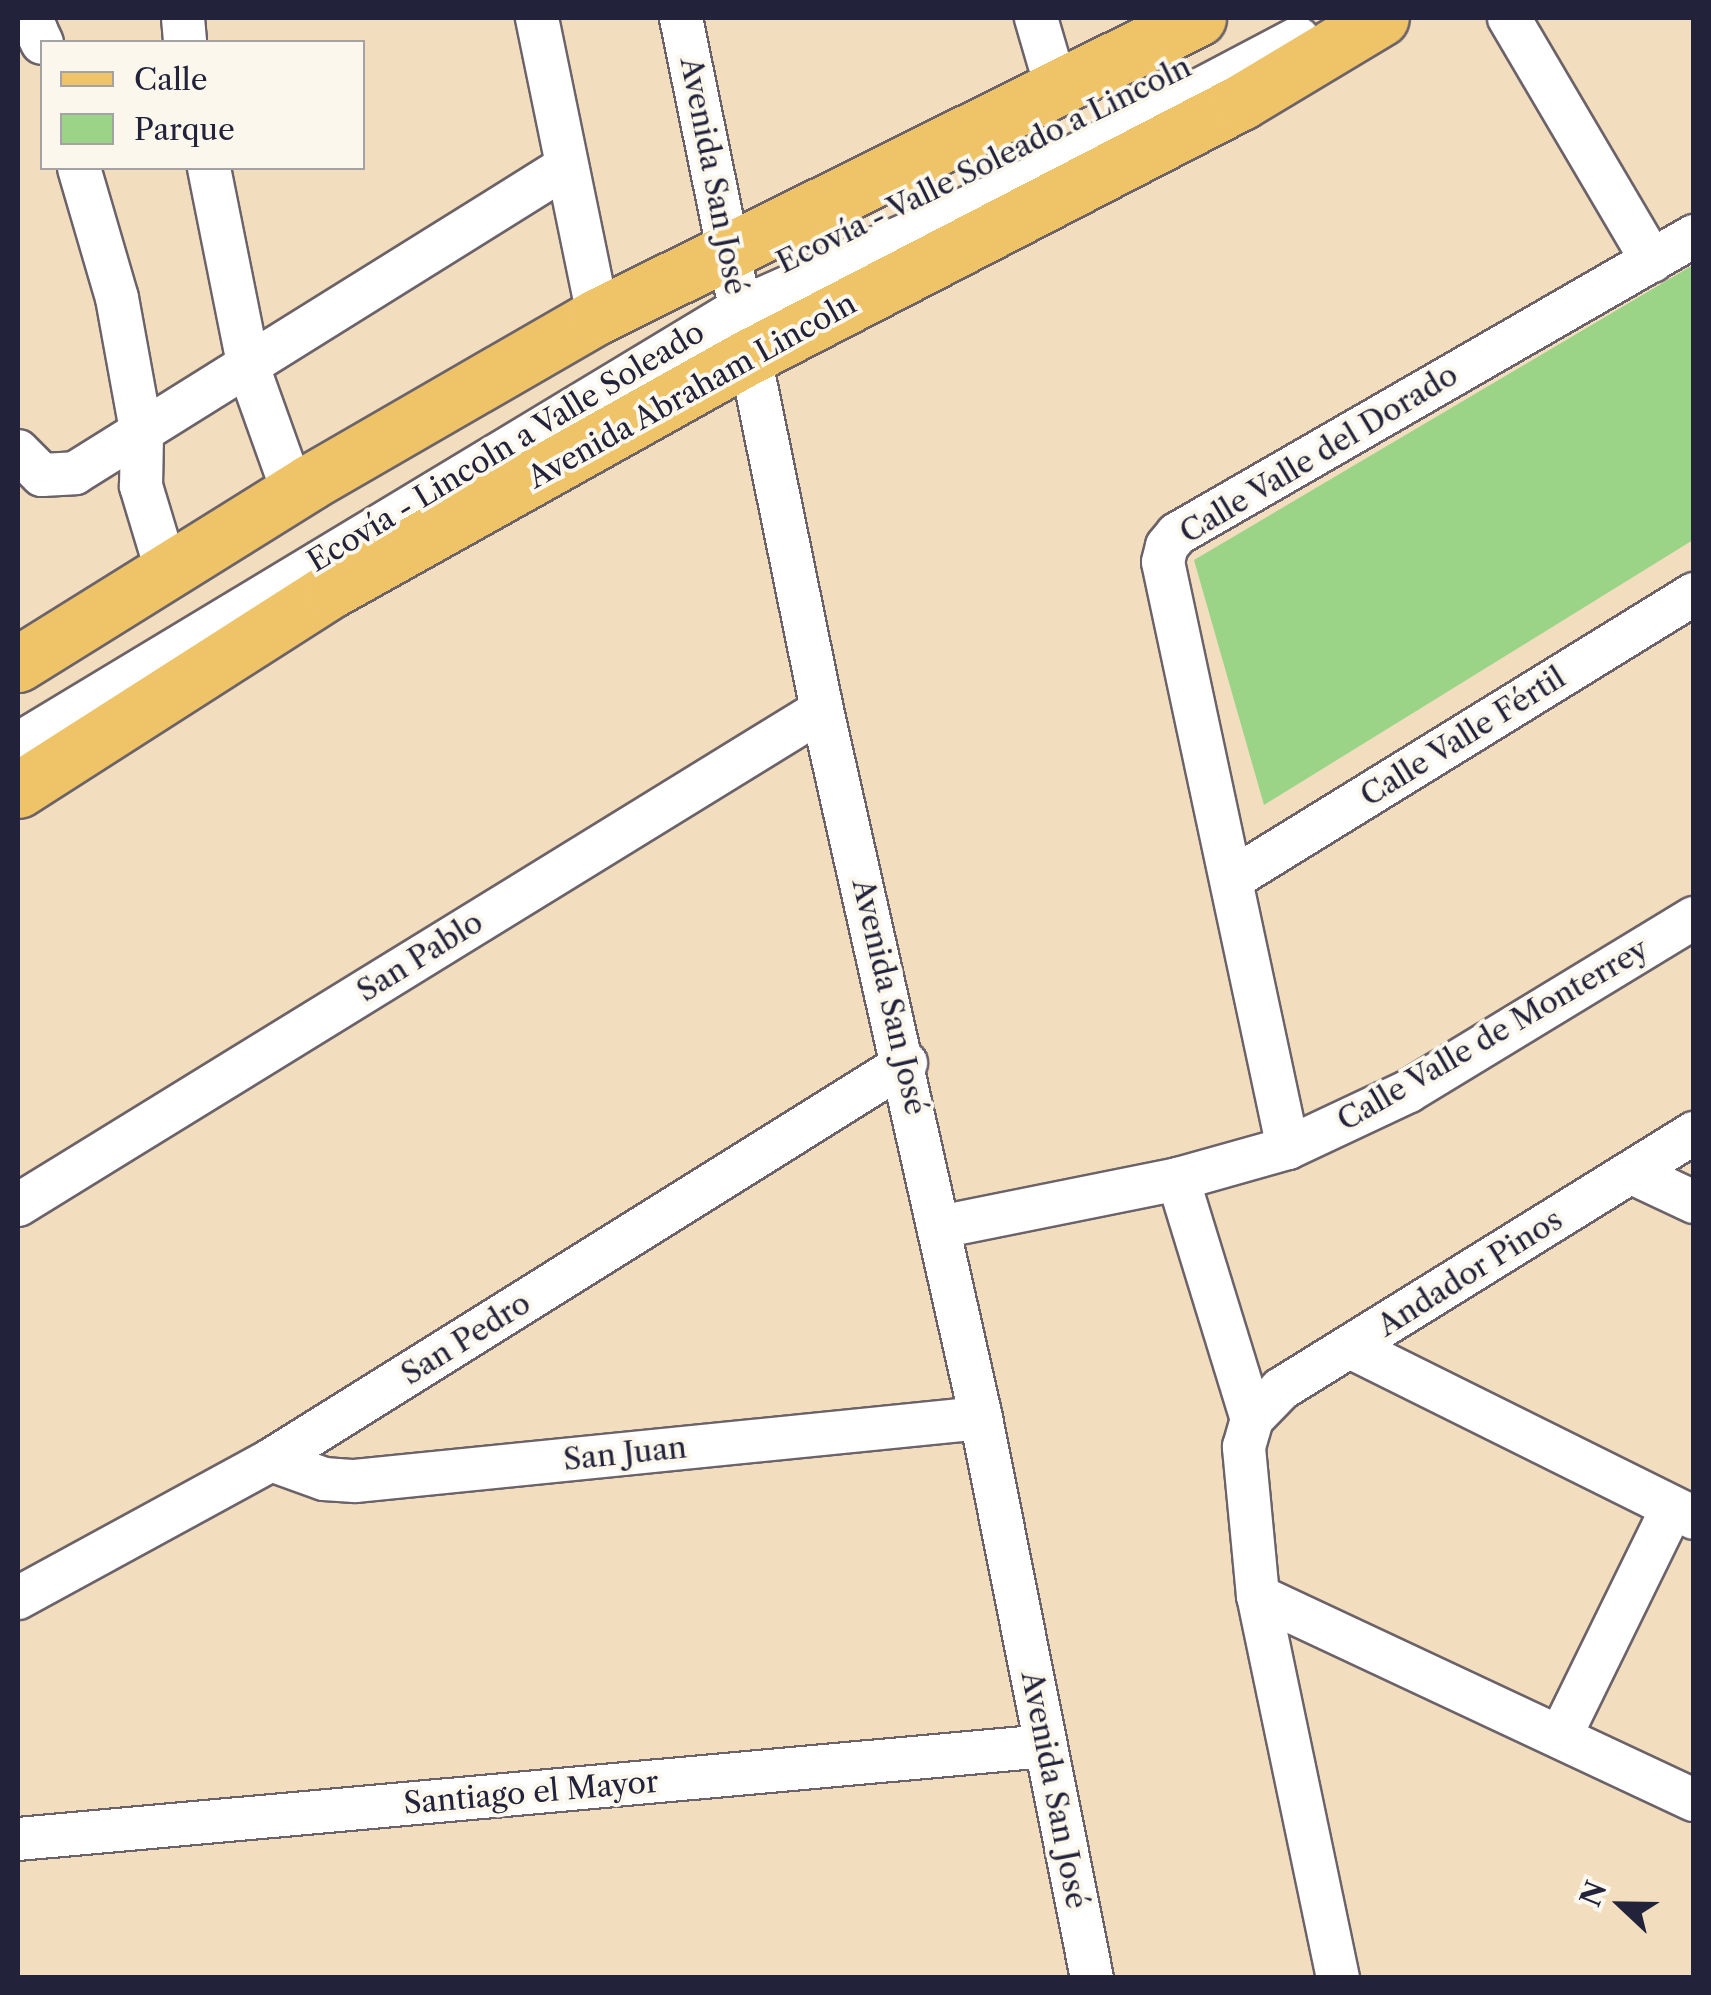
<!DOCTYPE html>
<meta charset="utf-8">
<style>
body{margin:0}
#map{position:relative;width:1711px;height:1995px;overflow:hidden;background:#f2ddbe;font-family:"Libre Caslon Text",serif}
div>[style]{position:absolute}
.green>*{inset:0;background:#9bd486}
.roads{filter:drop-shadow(2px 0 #6b6369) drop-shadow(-2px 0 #6b6369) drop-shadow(0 2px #6b6369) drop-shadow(0 -2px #6b6369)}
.minor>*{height:42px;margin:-21px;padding:0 21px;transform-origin:21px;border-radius:21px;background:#fff}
.major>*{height:55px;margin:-27.5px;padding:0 27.5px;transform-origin:27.5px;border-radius:27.5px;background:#efc469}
span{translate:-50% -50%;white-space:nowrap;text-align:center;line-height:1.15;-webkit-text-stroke:8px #fbf7ec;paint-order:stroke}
.street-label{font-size:30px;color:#22223b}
.frame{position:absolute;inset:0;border:20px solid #22223b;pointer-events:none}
.legend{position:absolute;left:40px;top:40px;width:325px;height:130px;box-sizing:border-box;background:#fbf7ec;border:2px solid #a4a2a5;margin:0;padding:12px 18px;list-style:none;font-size:30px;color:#22223b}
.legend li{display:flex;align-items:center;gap:20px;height:50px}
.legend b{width:50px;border:2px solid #a4a2a5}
.north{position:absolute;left:1571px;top:1855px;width:100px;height:100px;-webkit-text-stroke:8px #fbf7ec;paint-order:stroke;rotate:292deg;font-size:28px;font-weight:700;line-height:40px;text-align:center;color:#22223b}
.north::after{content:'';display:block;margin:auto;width:35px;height:45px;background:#22223b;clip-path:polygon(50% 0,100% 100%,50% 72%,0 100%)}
</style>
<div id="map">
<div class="green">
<div style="clip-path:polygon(1693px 265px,1693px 540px,1264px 805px,1194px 560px)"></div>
</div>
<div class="roads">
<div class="minor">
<div style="left:183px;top:18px;width:24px;rotate:85deg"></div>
<div style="left:537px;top:18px;width:304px;rotate:78.4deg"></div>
<div style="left:681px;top:18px;width:706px;rotate:78.48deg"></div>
<div style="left:822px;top:710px;width:726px;rotate:77.34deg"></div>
<div style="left:981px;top:1418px;width:571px;rotate:78.79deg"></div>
<div style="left:1036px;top:18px;width:75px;rotate:73.7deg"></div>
<div style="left:1509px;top:18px;width:282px;rotate:59.5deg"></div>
<div style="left:18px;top:22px;width:20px;rotate:24deg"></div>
<div style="left:36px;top:30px;width:14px;rotate:65deg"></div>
<div style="left:79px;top:168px;width:135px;rotate:73.7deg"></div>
<div style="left:117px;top:298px;width:139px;rotate:79.7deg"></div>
<div style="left:142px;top:435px;width:51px;rotate:91.1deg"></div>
<div style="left:141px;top:486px;width:87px;rotate:73.2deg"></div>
<div style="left:209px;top:168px;width:205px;rotate:78.7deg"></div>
<div style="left:249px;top:369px;width:131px;rotate:70.3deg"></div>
<div style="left:18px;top:451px;width:34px;rotate:45deg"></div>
<div style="left:42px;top:475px;width:33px;rotate:-3deg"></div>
<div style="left:75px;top:473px;width:576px;rotate:-31.95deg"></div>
<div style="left:18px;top:744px;width:842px;rotate:-31.1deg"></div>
<div style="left:739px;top:309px;width:308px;rotate:-23.9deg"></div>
<div style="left:1021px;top:184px;width:313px;rotate:-27.8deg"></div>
<div style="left:1232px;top:879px;width:543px;rotate:-31.67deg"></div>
<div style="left:1288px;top:1148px;width:599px;rotate:-102.04deg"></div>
<div style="left:1163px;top:562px;width:16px;rotate:-76deg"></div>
<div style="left:1167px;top:546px;width:16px;rotate:-50deg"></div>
<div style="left:1177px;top:534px;width:597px;rotate:-29.96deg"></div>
<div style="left:1632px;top:1173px;width:68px;rotate:25.1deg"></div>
<div style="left:1178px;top:1179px;width:251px;rotate:72.9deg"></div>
<div style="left:18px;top:1205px;width:944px;rotate:-31.62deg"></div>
<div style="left:940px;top:1227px;width:243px;rotate:-11.4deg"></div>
<div style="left:1178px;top:1179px;width:114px;rotate:-15.7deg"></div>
<div style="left:1288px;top:1148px;width:134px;rotate:-25.2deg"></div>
<div style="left:1409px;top:1091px;width:333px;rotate:-31.3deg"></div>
<div style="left:1350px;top:1347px;width:384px;rotate:26.4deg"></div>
<div style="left:271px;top:1460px;width:56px;rotate:19.7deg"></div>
<div style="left:324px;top:1479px;width:31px;rotate:4deg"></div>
<div style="left:355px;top:1481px;width:629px;rotate:-5.75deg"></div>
<div style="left:1258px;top:1596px;width:481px;rotate:25.1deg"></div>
<div style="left:18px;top:1598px;width:288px;rotate:-28.6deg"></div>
<div style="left:271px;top:1460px;width:749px;rotate:-32.01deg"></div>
<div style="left:1560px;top:1737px;width:255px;rotate:-63.9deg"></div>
<div style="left:18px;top:1839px;width:1031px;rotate:-5.17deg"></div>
<div style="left:1338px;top:1978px;width:390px;rotate:-101.8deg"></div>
<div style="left:1258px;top:1596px;width:150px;rotate:-95.4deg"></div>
<div style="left:1244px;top:1447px;width:29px;rotate:-74deg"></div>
<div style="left:1252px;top:1419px;width:42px;rotate:-46deg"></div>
<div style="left:1281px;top:1389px;width:486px;rotate:-31.8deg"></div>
</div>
<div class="major">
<div style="left:18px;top:664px;width:344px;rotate:-31.9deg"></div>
<div style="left:310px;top:482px;width:332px;rotate:-30deg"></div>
<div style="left:598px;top:316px;width:670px;rotate:-26.41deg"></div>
<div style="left:18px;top:790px;width:371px;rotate:-32.6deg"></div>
<div style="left:331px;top:590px;width:482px;rotate:-29.2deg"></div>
<div style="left:752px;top:355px;width:551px;rotate:-27.36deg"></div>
<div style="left:1241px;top:102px;width:163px;rotate:-31deg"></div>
</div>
</div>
<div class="street-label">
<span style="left:984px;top:165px;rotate:-26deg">Ecovía - Valle Soleado a Lincoln</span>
<span style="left:713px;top:176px;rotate:79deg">Avenida San José</span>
<span style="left:692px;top:391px;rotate:-29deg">Avenida Abraham Lincoln</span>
<span style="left:506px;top:447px;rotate:-31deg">Ecovía - Lincoln a Valle Soleado</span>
<span style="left:1319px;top:454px;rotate:-31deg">Calle Valle del Dorado</span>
<span style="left:1463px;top:737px;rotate:-32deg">Calle Valle Fértil</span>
<span style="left:420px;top:957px;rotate:-32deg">San Pablo</span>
<span style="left:889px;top:997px;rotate:77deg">Avenida San José</span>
<span style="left:1493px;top:1035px;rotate:-30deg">Calle Valle de Monterrey</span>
<span style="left:1470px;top:1273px;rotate:-32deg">Andador Pinos</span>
<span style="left:466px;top:1339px;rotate:-32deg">San Pedro</span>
<span style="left:625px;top:1454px;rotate:-6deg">San Juan</span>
<span style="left:1054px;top:1790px;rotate:79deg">Avenida San José</span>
<span style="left:531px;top:1793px;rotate:-5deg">Santiago el Mayor</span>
</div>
<div class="frame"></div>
<ul class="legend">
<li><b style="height:12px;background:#efc469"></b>Calle</li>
<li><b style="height:28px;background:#9bd486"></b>Parque</li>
</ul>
<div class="north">N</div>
</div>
